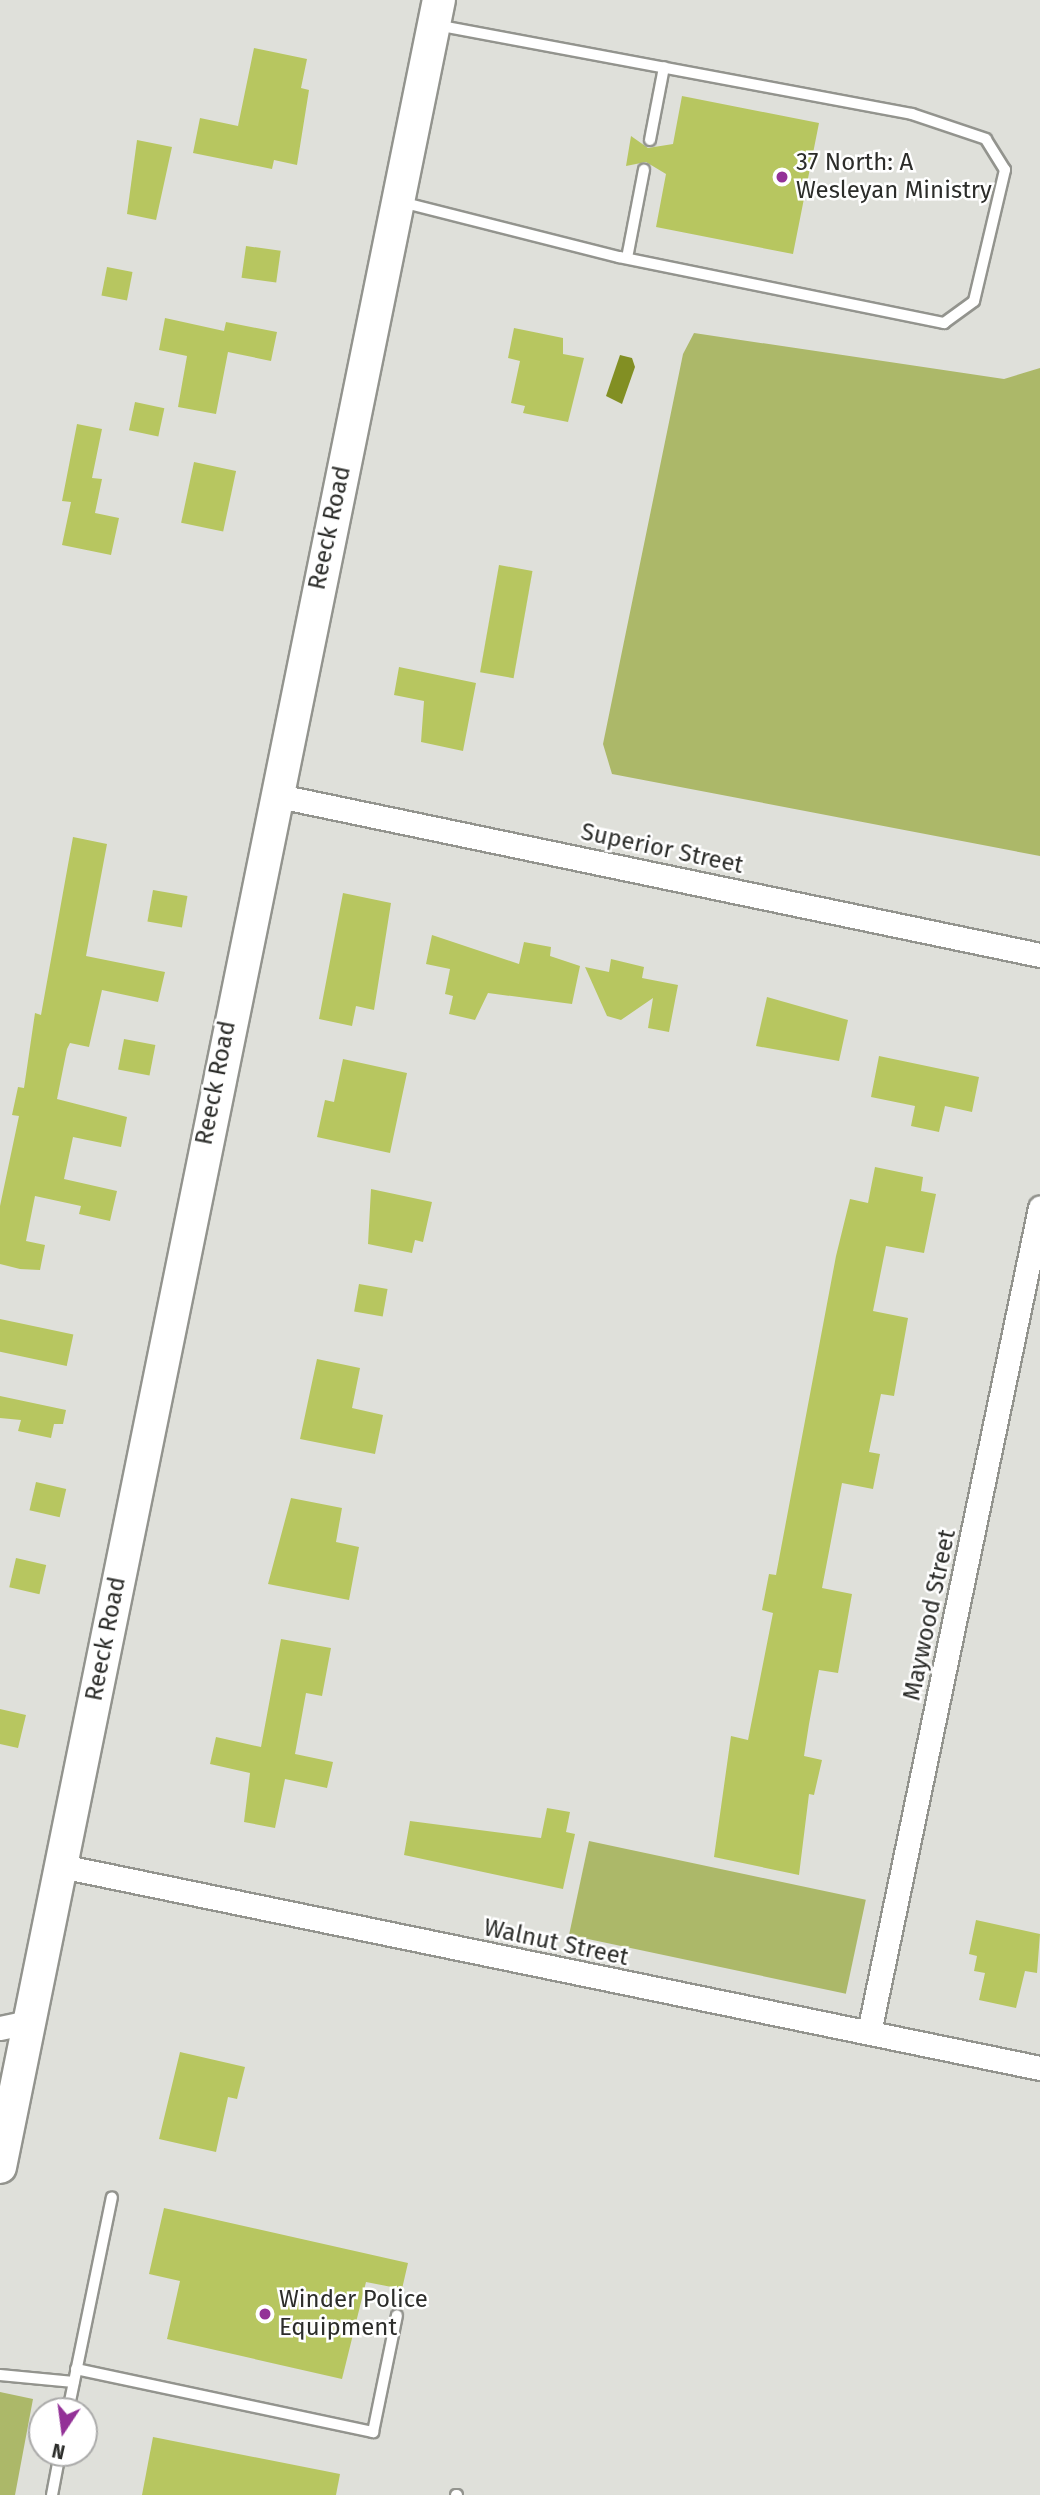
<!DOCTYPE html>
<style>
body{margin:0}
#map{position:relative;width:1040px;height:2495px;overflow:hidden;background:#dfe0da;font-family:"Fira Sans",sans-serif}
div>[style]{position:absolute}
.green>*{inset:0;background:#acb869;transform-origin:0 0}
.water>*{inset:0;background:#828f23}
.building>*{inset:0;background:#b7c660;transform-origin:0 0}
.roads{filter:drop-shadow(2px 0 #93948e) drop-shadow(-2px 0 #93948e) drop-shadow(0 2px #93948e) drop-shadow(0 -2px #93948e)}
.lane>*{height:10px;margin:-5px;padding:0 5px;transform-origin:5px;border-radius:5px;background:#fff}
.street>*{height:23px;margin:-11.5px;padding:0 11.5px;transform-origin:11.5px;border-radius:11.5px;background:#fff}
.secondary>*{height:32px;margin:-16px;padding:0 16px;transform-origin:16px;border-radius:16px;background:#fff}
.dots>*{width:19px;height:19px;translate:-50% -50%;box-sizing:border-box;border:4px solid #fff;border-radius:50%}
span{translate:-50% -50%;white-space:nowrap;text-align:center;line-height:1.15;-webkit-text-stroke:5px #fff;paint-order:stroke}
.poi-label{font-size:24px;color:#2c2d2a}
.left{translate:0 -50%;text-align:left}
.street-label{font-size:24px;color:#2c2d2a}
.north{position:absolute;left:28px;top:2397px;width:70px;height:70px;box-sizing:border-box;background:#fff;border:2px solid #ababaa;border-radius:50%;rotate:193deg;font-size:19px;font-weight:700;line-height:28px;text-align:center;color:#2c2d2a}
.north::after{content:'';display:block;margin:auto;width:24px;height:32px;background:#933197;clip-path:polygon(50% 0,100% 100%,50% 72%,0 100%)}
</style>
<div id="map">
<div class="green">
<div style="clip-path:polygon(694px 333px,1004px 379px,1040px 368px,1040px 856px,612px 774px,603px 744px,683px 354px)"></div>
<div style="left:589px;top:1841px;width:283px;height:96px;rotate:12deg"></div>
<div style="clip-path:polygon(0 2392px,33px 2399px,15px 2495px,0 2495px)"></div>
</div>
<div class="water">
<div style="clip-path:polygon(620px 355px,632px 358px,635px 367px,622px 404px,606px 396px)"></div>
</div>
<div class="building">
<div style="clip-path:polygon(254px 48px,307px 59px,301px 88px,309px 90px,297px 165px,274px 160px,272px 169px,193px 153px,200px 118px,238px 126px)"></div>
<div style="clip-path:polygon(682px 96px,819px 123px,793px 254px,656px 227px,666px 174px,646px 162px,626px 166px,631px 136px,648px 148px,673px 144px)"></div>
<div style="clip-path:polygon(137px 140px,172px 147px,156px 220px,127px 214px)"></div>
<div style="left:246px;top:246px;width:35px;height:32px;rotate:8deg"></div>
<div style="left:107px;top:267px;width:26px;height:29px;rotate:11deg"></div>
<div style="clip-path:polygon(165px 318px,224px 331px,226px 322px,277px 332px,271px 361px,228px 352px,216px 414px,178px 407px,187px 356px,159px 350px)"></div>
<div style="clip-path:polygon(514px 328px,563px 338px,563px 354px,584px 358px,568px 422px,523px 413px,525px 406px,511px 403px,520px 361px,508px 358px)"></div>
<div style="left:135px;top:402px;width:30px;height:29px;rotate:12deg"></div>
<div style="clip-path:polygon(77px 424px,102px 429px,92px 478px,102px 479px,95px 513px,119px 518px,111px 555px,62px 545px,71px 502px,62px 501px)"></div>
<div style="left:194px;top:462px;width:43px;height:62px;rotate:12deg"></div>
<div style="left:499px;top:565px;width:34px;height:109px;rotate:10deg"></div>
<div style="clip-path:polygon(399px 667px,476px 683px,463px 751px,421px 742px,424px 701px,394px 695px)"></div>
<div style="clip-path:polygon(73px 837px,107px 844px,86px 956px,165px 972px,158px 1002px,102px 990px,89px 1047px,70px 1043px,67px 1049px,57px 1099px,127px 1117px,121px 1147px,73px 1137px,64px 1179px,117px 1191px,110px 1221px,79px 1214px,81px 1206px,35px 1196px,26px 1241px,45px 1245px,40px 1270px,20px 1269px,0 1264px,0 1206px,19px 1116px,12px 1115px,18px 1087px,24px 1088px,35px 1013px,41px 1015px)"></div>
<div style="left:153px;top:890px;width:35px;height:32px;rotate:10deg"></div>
<div style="clip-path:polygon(343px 893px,391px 903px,374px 1010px,356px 1006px,352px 1026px,319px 1019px)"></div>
<div style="clip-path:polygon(432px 935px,519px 964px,524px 942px,551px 947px,550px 956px,580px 966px,572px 1004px,488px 993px,475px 1020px,449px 1014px,453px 996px,445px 994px,450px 969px,426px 964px)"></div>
<div style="clip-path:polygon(611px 959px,644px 967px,642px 978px,678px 985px,669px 1032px,648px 1028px,653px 998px,621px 1020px,607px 1016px,585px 967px,609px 972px)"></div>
<div style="clip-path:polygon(767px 997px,848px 1020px,839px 1061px,756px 1046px)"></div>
<div style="left:124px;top:1039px;width:32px;height:31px;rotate:11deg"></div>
<div style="clip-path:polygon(879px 1056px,979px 1077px,972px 1112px,945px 1106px,939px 1132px,911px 1126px,915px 1106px,871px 1097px)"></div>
<div style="clip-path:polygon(343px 1059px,407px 1073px,390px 1153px,317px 1137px,325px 1100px,334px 1102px)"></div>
<div style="clip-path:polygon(875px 1167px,923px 1177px,921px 1191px,936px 1194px,924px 1253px,886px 1246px,873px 1311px,908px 1318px,894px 1396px,881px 1394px,869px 1452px,880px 1454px,873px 1489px,842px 1483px,831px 1541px,822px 1588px,852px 1594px,838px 1673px,819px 1670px,809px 1724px,804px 1756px,822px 1760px,814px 1795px,809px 1794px,799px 1875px,714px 1857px,731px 1736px,748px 1740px,773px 1613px,762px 1610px,769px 1574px,776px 1575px,836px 1256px,850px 1199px,868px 1203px)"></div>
<div style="clip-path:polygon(371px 1189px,432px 1202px,423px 1242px,415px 1240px,412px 1253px,368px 1244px)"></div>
<div style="left:359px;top:1284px;width:29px;height:28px;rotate:10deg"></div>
<div style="left:0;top:1319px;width:75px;height:32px;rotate:12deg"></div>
<div style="clip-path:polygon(317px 1359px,360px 1368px,352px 1408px,383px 1415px,375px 1454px,300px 1439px)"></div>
<div style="clip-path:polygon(0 1396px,66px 1410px,63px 1424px,54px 1424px,51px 1438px,18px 1431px,21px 1420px,0 1418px)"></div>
<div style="left:36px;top:1482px;width:31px;height:29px;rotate:13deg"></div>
<div style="clip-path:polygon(291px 1498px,342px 1508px,336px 1542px,359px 1547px,349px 1600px,268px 1584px)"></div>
<div style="left:16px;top:1558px;width:31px;height:30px;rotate:13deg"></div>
<div style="clip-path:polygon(281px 1639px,331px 1648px,322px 1696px,306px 1693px,295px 1754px,333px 1762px,327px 1788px,285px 1779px,275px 1828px,244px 1822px,250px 1773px,210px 1764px,216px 1737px,261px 1747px)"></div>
<div style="clip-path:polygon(0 1709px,26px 1715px,18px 1748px,0 1744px)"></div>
<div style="clip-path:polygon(547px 1808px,570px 1812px,566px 1832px,575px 1834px,563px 1889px,404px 1855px,410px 1821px,541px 1838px)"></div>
<div style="clip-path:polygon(976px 1920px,1040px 1934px,1037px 1973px,1025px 1971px,1016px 2008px,979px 2000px,985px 1973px,974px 1971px,977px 1956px,969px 1954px)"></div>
<div style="clip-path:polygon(180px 2052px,245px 2067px,237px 2099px,228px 2097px,216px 2152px,159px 2139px)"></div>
<div style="clip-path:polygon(164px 2208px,408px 2263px,402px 2289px,366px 2282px,342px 2379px,167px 2339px,180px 2281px,149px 2274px)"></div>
<div style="clip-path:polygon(153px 2437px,340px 2474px,336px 2495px,142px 2495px)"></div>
</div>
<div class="roads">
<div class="lane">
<div style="left:650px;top:140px;width:74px;rotate:-79.1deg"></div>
<div style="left:401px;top:202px;width:225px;rotate:14.2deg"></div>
<div style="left:619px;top:257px;width:332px;rotate:11.5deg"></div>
<div style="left:944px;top:323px;width:37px;rotate:-36deg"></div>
<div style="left:974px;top:301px;width:135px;rotate:-76.7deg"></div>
<div style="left:1005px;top:170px;width:36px;rotate:-122deg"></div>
<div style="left:986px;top:139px;width:78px;rotate:-161.3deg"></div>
<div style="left:912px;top:114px;width:484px;rotate:-169.4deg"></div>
<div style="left:627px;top:258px;width:90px;rotate:-79.1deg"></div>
<div style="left:76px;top:2369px;width:304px;rotate:12deg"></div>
<div style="left:373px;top:2432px;width:119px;rotate:-78.4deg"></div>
<div style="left:0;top:2375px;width:74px;rotate:5.4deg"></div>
<div style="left:68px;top:2411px;width:218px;rotate:-78.4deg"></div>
<div style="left:52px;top:2495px;width:43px;rotate:-79.2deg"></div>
<div style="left:456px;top:2495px;width:1px"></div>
</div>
<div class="street">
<div style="left:274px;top:795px;width:783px;rotate:11.8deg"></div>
<div style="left:61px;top:1866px;width:1000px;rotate:11.66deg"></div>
<div style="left:0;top:2028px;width:30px;rotate:-12deg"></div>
<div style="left:869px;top:2032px;width:842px;rotate:-78.28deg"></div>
</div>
<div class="secondary">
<div style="left:0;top:2167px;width:2211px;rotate:-78.55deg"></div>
</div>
</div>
<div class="dots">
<div style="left:782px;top:177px;background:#933197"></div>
<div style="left:265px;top:2314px;background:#933197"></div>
</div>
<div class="poi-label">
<span class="left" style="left:796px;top:177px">37 North: A<br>Wesleyan Ministry</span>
<span class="left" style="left:279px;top:2314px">Winder Police<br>Equipment</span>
</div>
<div class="street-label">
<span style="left:330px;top:528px;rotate:-78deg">Reeck Road</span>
<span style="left:662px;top:849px;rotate:12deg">Superior Street</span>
<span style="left:216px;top:1083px;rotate:-79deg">Reeck Road</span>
<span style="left:930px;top:1615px;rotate:-78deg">Maywood Street</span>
<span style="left:106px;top:1639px;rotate:-79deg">Reeck Road</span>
<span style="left:556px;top:1943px;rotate:12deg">Walnut Street</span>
</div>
<div class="north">N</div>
</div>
